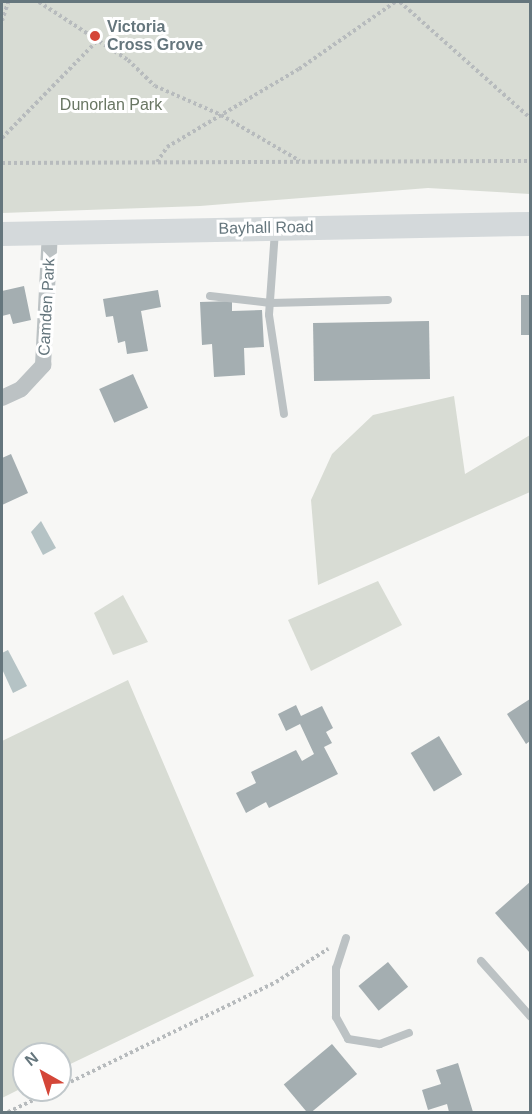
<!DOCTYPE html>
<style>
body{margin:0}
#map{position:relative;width:532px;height:1114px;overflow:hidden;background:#f7f7f5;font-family:Arial,sans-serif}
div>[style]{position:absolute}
.green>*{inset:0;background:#d8dcd4}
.water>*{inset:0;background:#b5c3c5}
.building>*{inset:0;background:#a4aeb1;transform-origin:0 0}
.path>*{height:4px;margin-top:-2px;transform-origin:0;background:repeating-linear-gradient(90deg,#b7bbbd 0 3px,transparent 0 6px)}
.lane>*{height:8px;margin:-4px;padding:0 4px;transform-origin:4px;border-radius:4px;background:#bcc2c4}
.street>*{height:16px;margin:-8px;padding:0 8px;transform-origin:8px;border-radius:8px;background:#bcc2c4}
.secondary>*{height:24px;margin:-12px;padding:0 12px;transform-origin:12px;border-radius:12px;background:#d4d9db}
.dots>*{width:16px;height:16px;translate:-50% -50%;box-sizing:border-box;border:3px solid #fff;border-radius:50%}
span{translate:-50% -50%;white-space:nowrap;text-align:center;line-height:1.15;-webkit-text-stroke:6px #fff;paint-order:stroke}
.poi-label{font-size:16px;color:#65767d;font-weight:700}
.left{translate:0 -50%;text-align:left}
.park-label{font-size:16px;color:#697663}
.street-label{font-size:16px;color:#65767d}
.frame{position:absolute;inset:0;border:3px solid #65767d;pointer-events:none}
.north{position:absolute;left:12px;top:1042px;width:60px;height:60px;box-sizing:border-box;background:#fff;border:2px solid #c1c8cb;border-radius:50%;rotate:321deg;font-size:16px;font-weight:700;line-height:24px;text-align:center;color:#65767d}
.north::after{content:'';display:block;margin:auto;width:21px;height:27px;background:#d44638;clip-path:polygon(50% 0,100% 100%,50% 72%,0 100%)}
</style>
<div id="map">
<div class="green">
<div style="clip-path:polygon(2px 2px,530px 2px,530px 194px,428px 188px,200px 206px,2px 213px)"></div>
<div style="clip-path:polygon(454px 396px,465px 474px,530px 435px,530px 492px,318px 585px,311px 500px,332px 454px,373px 415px)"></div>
<div style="clip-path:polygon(378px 581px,402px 625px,311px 671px,288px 620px)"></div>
<div style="clip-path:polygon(123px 595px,148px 642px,113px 655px,94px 613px)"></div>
<div style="clip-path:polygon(128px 680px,254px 976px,60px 1069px,60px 1054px,24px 1054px,24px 1087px,2px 1098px,2px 741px)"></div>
</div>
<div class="water">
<div style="clip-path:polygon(41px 521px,56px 548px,43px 555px,31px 532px)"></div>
<div style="clip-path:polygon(8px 650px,27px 686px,13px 693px,2px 669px,2px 653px)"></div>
</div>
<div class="building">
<div style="clip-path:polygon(24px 286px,31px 320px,13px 324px,10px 314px,2px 316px,2px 291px)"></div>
<div style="clip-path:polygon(158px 290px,161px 307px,141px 311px,148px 351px,127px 354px,125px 341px,118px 343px,113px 316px,106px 317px,103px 299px)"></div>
<div style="left:521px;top:295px;width:9px;height:40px"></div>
<div style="clip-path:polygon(232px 301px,232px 311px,262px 310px,264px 347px,244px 348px,245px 375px,214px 377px,212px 344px,202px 345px,200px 302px)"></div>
<div style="left:429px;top:321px;width:58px;height:116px;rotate:89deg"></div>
<div style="left:133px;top:374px;width:37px;height:37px;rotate:66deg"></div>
<div style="clip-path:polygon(11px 454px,28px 493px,2px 505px,2px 458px)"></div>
<div style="clip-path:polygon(530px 699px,530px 741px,526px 744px,507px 714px)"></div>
<div style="clip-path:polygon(296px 705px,301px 716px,322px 706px,333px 728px,326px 732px,332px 743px,324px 747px,338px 774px,269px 808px,266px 802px,246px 813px,236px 793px,256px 783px,251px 772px,296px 750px,302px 761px,314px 754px,300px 724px,286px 731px,278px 714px)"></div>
<div style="left:439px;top:736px;width:45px;height:33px;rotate:59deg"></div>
<div style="clip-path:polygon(530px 882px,530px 953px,495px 913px)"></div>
<div style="left:388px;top:962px;width:32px;height:38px;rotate:51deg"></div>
<div style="left:332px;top:1044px;width:39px;height:63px;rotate:50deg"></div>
<div style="clip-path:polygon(458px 1063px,473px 1112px,449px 1112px,447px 1104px,428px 1110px,422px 1090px,441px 1084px,436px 1070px)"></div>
</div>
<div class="path">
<div style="left:39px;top:2px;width:106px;rotate:33.1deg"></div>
<div style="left:128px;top:60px;width:37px;rotate:44deg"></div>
<div style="left:155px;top:86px;width:72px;rotate:23.7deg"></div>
<div style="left:221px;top:115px;width:91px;rotate:30.2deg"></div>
<div style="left:400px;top:2px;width:174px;rotate:41.7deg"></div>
<div style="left:2px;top:21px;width:20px;rotate:-72deg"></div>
<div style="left:2px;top:138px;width:139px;rotate:-45.6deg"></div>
<div style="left:157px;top:162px;width:18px;rotate:-56deg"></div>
<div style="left:167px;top:147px;width:153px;rotate:-30.6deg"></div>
<div style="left:299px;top:69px;width:117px;rotate:-34.9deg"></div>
<div style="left:2px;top:163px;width:528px;rotate:-0.22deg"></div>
<div style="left:60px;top:1087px;width:240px;rotate:-25.9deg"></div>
<div style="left:276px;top:982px;width:62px;rotate:-32.4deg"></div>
<div style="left:8px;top:1112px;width:52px;rotate:-25.1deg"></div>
</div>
<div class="lane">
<div style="left:275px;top:231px;width:84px;rotate:94.1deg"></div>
<div style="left:269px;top:315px;width:100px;rotate:81.4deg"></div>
<div style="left:210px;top:296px;width:61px;rotate:6.5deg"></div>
<div style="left:271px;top:303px;width:117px;rotate:-1.5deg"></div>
<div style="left:346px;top:938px;width:32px;rotate:108deg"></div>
<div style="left:336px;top:968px;width:49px;rotate:90deg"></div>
<div style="left:336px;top:1017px;width:25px;rotate:61deg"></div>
<div style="left:348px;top:1039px;width:32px;rotate:9deg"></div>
<div style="left:380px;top:1044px;width:31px;rotate:-21deg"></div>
<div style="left:481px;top:961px;width:74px;rotate:48.3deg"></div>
</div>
<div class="street">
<div style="left:2px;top:398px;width:21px;rotate:-25deg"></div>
<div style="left:21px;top:389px;width:33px;rotate:-47deg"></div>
<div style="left:43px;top:365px;width:134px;rotate:-87deg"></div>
</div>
<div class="secondary">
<div style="left:2px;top:234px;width:528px;rotate:-1.09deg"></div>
</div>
<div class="dots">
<div style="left:95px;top:36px;background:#d44638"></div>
</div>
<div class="poi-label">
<span class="left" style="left:107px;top:36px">Victoria<br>Cross Grove</span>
</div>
<div class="park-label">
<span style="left:111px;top:105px">Dunorlan Park</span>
</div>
<div class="street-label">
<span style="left:266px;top:228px;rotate:-1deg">Bayhall Road</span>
<span style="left:47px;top:307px;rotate:-87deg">Camden Park</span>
</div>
<div class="frame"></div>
<div class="north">N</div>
</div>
